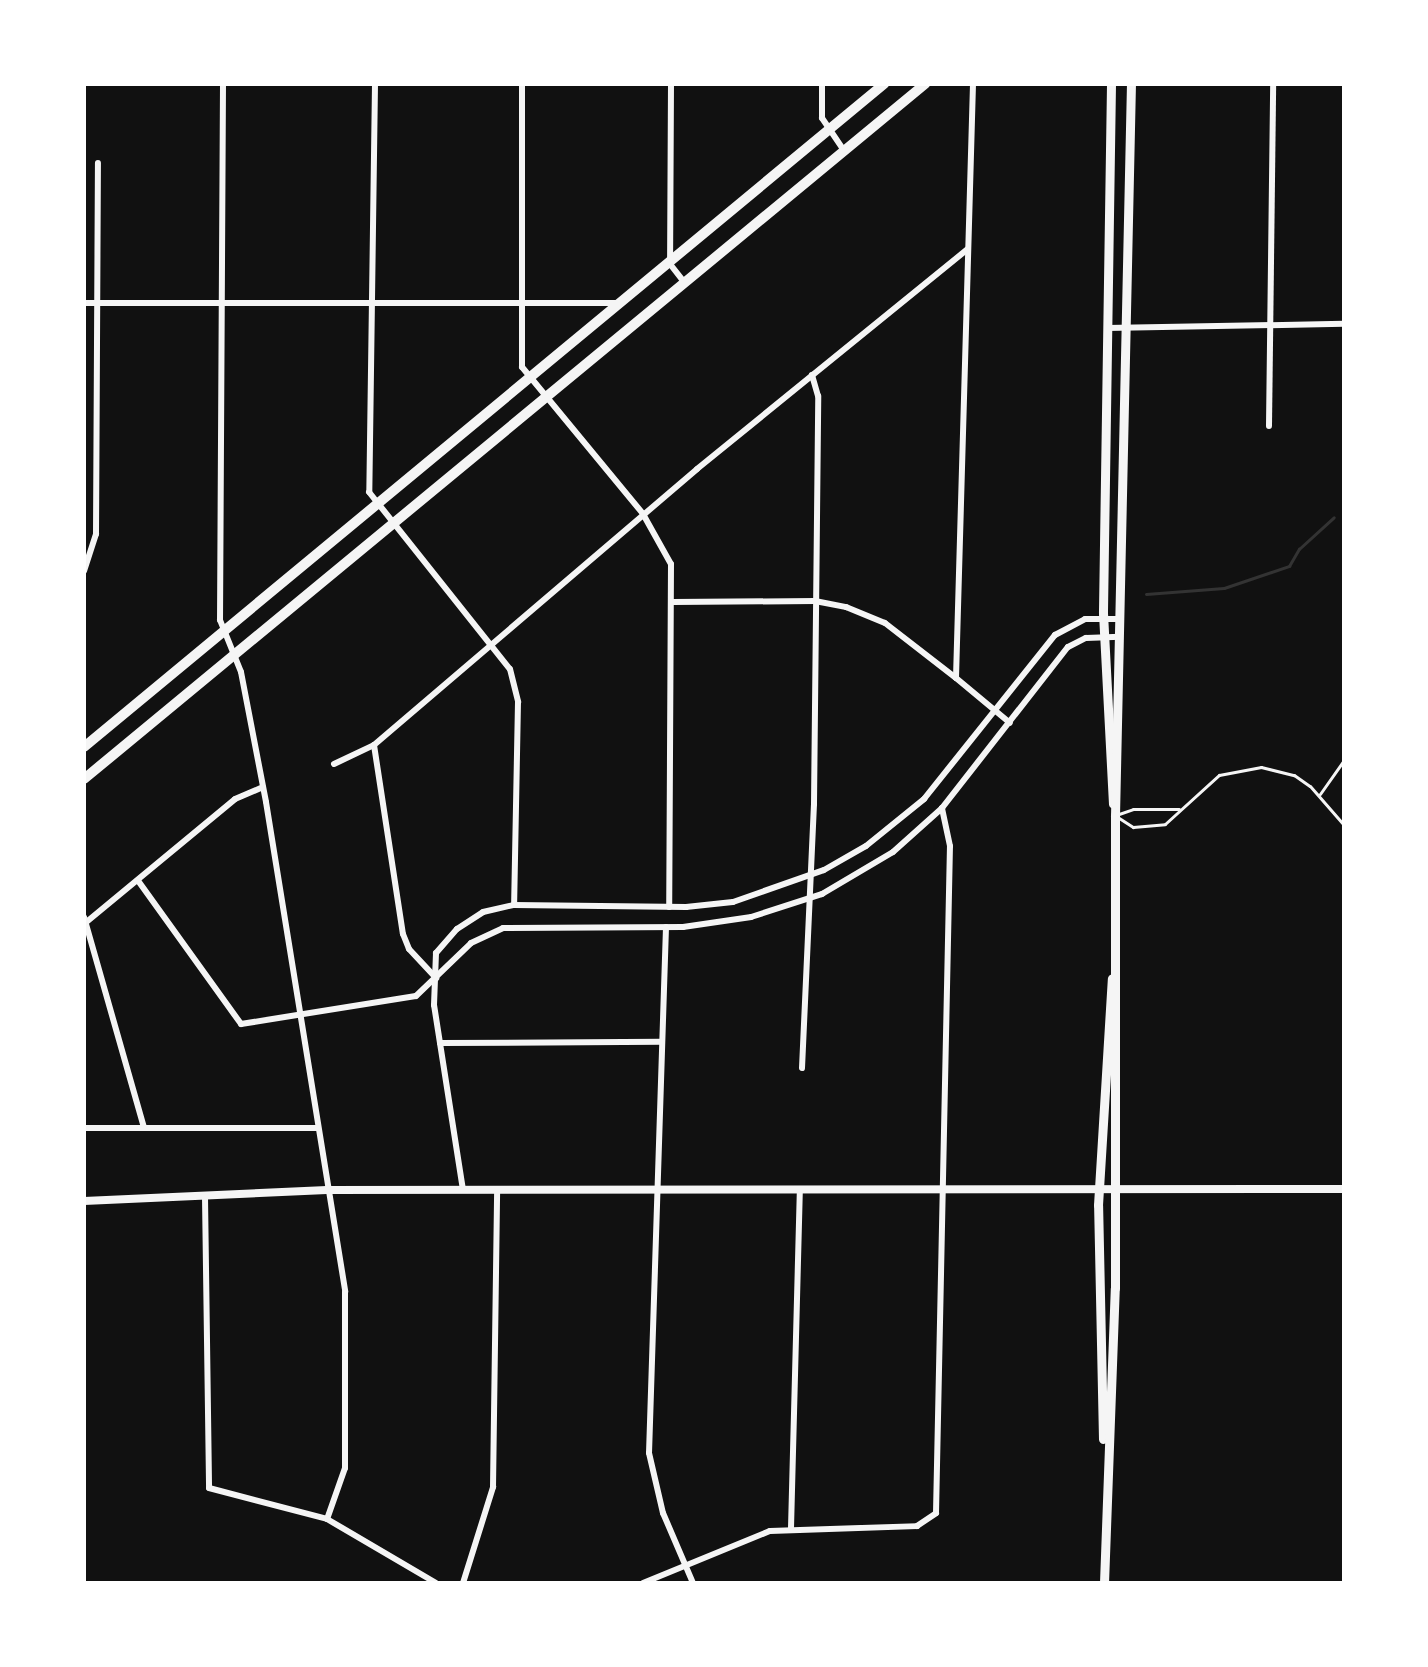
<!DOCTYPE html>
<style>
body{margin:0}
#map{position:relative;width:1428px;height:1667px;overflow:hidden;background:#111;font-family:Bitter,serif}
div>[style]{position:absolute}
.stream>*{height:3px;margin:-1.5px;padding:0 1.5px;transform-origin:1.5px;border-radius:1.5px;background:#333}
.service>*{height:3px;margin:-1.5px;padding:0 1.5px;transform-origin:1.5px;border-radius:1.5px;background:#f5f5f5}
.minor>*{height:6px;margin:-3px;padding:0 3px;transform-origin:3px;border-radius:3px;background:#f5f5f5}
.tertiary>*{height:8px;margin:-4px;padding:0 4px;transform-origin:4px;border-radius:4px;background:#f5f5f5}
.secondary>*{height:9px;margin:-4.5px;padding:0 4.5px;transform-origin:4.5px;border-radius:4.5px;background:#f5f5f5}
.primary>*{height:10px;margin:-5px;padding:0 5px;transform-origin:5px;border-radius:5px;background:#f5f5f5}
span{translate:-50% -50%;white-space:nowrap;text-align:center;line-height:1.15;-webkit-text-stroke:6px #fff;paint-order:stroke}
.frame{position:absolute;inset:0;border:86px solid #fff;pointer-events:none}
</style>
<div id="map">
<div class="stream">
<div style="left:1146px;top:594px;width:78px;rotate:-4.4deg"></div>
<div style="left:1224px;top:588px;width:69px;rotate:-18.7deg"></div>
<div style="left:1289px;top:566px;width:20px;rotate:-60deg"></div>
<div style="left:1299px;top:549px;width:47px;rotate:-42.4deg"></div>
</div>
<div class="service">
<div style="left:1320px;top:794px;width:42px;rotate:-54.8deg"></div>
<div style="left:1116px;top:815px;width:18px;rotate:-19deg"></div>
<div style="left:1133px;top:809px;width:46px"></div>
<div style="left:1119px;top:818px;width:17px;rotate:33deg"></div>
<div style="left:1133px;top:827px;width:32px;rotate:-5deg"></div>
<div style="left:1165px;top:824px;width:73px;rotate:-42.2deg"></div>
<div style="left:1219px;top:775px;width:43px;rotate:-10.8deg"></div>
<div style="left:1261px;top:767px;width:34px;rotate:14deg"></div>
<div style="left:1294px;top:775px;width:19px;rotate:35deg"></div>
<div style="left:1310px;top:786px;width:52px;rotate:48.9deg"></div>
</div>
<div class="minor">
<div style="left:223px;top:84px;width:536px;rotate:90.32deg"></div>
<div style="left:220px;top:620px;width:56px;rotate:68deg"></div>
<div style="left:241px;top:672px;width:132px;rotate:79.1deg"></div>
<div style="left:266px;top:802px;width:496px;rotate:80.8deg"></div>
<div style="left:345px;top:1292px;width:176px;rotate:90deg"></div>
<div style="left:345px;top:1468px;width:54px;rotate:109.4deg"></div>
<div style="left:375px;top:84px;width:408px;rotate:90.8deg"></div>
<div style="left:369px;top:492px;width:226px;rotate:51.5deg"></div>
<div style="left:510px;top:669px;width:34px;rotate:76deg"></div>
<div style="left:518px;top:702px;width:203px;rotate:91.1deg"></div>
<div style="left:522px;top:84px;width:283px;rotate:90deg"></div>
<div style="left:522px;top:367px;width:190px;rotate:50.5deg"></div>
<div style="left:643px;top:514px;width:57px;rotate:60.8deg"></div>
<div style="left:671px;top:564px;width:343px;rotate:90.3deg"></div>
<div style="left:671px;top:84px;width:180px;rotate:90.3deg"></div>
<div style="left:670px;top:264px;width:23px;rotate:52deg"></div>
<div style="left:822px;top:84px;width:34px;rotate:90deg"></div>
<div style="left:822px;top:118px;width:40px;rotate:56deg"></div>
<div style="left:973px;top:84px;width:594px;rotate:91.64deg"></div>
<div style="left:956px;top:678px;width:70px;rotate:39.8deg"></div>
<div style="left:84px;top:303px;width:534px"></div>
<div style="left:1107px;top:328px;width:237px;rotate:-1deg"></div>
<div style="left:1269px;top:426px;width:342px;rotate:-89.3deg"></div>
<div style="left:84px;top:571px;width:39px;rotate:-72deg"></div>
<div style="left:96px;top:534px;width:371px;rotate:-89.7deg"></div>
<div style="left:673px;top:602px;width:142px;rotate:-0.4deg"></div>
<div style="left:815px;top:601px;width:32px;rotate:11deg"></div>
<div style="left:846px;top:607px;width:42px;rotate:22.3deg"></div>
<div style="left:885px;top:623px;width:90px;rotate:37.8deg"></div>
<div style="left:374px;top:745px;width:191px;rotate:81.3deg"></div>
<div style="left:403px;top:934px;width:16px;rotate:68deg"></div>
<div style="left:409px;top:949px;width:40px;rotate:47deg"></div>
<div style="left:334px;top:764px;width:44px;rotate:-25.4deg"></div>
<div style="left:374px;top:745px;width:425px;rotate:-40.5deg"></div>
<div style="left:697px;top:469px;width:349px;rotate:-39.1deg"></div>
<div style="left:139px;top:882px;width:175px;rotate:54.3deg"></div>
<div style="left:241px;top:1024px;width:177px;rotate:-9.1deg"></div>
<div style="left:416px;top:996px;width:76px;rotate:-43.9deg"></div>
<div style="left:471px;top:943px;width:35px;rotate:-25deg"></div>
<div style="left:503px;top:928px;width:180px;rotate:-0.3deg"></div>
<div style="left:683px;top:927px;width:69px;rotate:-8.4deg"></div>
<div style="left:751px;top:917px;width:75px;rotate:-17.9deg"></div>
<div style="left:822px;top:894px;width:82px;rotate:-30.6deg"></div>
<div style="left:893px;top:852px;width:66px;rotate:-41.9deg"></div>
<div style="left:942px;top:808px;width:204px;rotate:-52deg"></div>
<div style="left:1068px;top:647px;width:20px;rotate:-27deg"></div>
<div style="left:1086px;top:638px;width:34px;rotate:-2deg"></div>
<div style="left:84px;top:917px;width:219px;rotate:74.1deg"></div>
<div style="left:84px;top:924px;width:196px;rotate:-39.6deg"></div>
<div style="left:235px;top:799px;width:28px;rotate:-23deg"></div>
<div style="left:666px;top:927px;width:526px;rotate:91.85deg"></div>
<div style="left:649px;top:1453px;width:62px;rotate:76.9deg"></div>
<div style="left:663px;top:1513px;width:76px;rotate:66.8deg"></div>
<div style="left:440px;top:1043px;width:222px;rotate:-0.3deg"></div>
<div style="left:802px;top:1068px;width:264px;rotate:-87.4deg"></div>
<div style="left:814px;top:804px;width:408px;rotate:-89.4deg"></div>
<div style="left:818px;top:396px;width:22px;rotate:-106deg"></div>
<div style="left:84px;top:1128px;width:233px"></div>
<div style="left:463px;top:1190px;width:187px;rotate:-98.9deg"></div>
<div style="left:434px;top:1005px;width:52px;rotate:-87.8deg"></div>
<div style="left:436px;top:953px;width:32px;rotate:-49deg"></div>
<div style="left:457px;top:929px;width:31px;rotate:-33deg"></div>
<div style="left:483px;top:912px;width:32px;rotate:-13deg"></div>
<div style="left:514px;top:905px;width:172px;rotate:0.7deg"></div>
<div style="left:686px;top:907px;width:47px;rotate:-6.1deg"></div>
<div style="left:733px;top:902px;width:96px;rotate:-19.4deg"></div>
<div style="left:824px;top:870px;width:48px;rotate:-29.7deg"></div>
<div style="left:866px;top:846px;width:75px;rotate:-39deg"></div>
<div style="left:924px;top:799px;width:210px;rotate:-51.4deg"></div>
<div style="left:1055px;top:635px;width:34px;rotate:-28deg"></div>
<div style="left:1085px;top:619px;width:35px"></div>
<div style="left:205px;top:1197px;width:291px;rotate:89.2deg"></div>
<div style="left:209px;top:1488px;width:122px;rotate:14.7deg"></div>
<div style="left:327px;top:1519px;width:126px;rotate:30.4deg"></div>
<div style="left:791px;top:1528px;width:339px;rotate:-88.5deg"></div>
<div style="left:463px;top:1583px;width:101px;rotate:-72.6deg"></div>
<div style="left:493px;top:1487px;width:296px;rotate:-89.2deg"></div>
<div style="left:643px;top:1583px;width:137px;rotate:-22.3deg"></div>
<div style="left:770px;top:1531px;width:147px;rotate:-1.9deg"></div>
<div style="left:917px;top:1526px;width:23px;rotate:-34deg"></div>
<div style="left:936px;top:1513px;width:667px;rotate:-88.8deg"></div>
<div style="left:950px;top:846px;width:39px;rotate:-102deg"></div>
</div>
<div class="tertiary">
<div style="left:84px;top:1201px;width:243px;rotate:-2.6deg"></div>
<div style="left:327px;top:1190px;width:1017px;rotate:-0.06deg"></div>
</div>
<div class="secondary">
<div style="left:1111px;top:84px;width:529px;rotate:90.87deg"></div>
<div style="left:1103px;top:613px;width:191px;rotate:87deg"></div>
<div style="left:1103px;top:1439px;width:234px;rotate:-91.2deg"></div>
<div style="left:1098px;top:1205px;width:227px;rotate:-86.5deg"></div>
<div style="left:1104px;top:1583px;width:295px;rotate:-87.9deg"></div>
<div style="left:1115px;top:1288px;width:472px;rotate:-90deg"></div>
<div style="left:1115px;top:816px;width:732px;rotate:-88.75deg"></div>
</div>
<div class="primary">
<div style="left:84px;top:747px;width:1039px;rotate:-39.65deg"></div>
<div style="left:84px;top:779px;width:1091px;rotate:-39.57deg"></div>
</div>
<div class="frame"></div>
</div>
